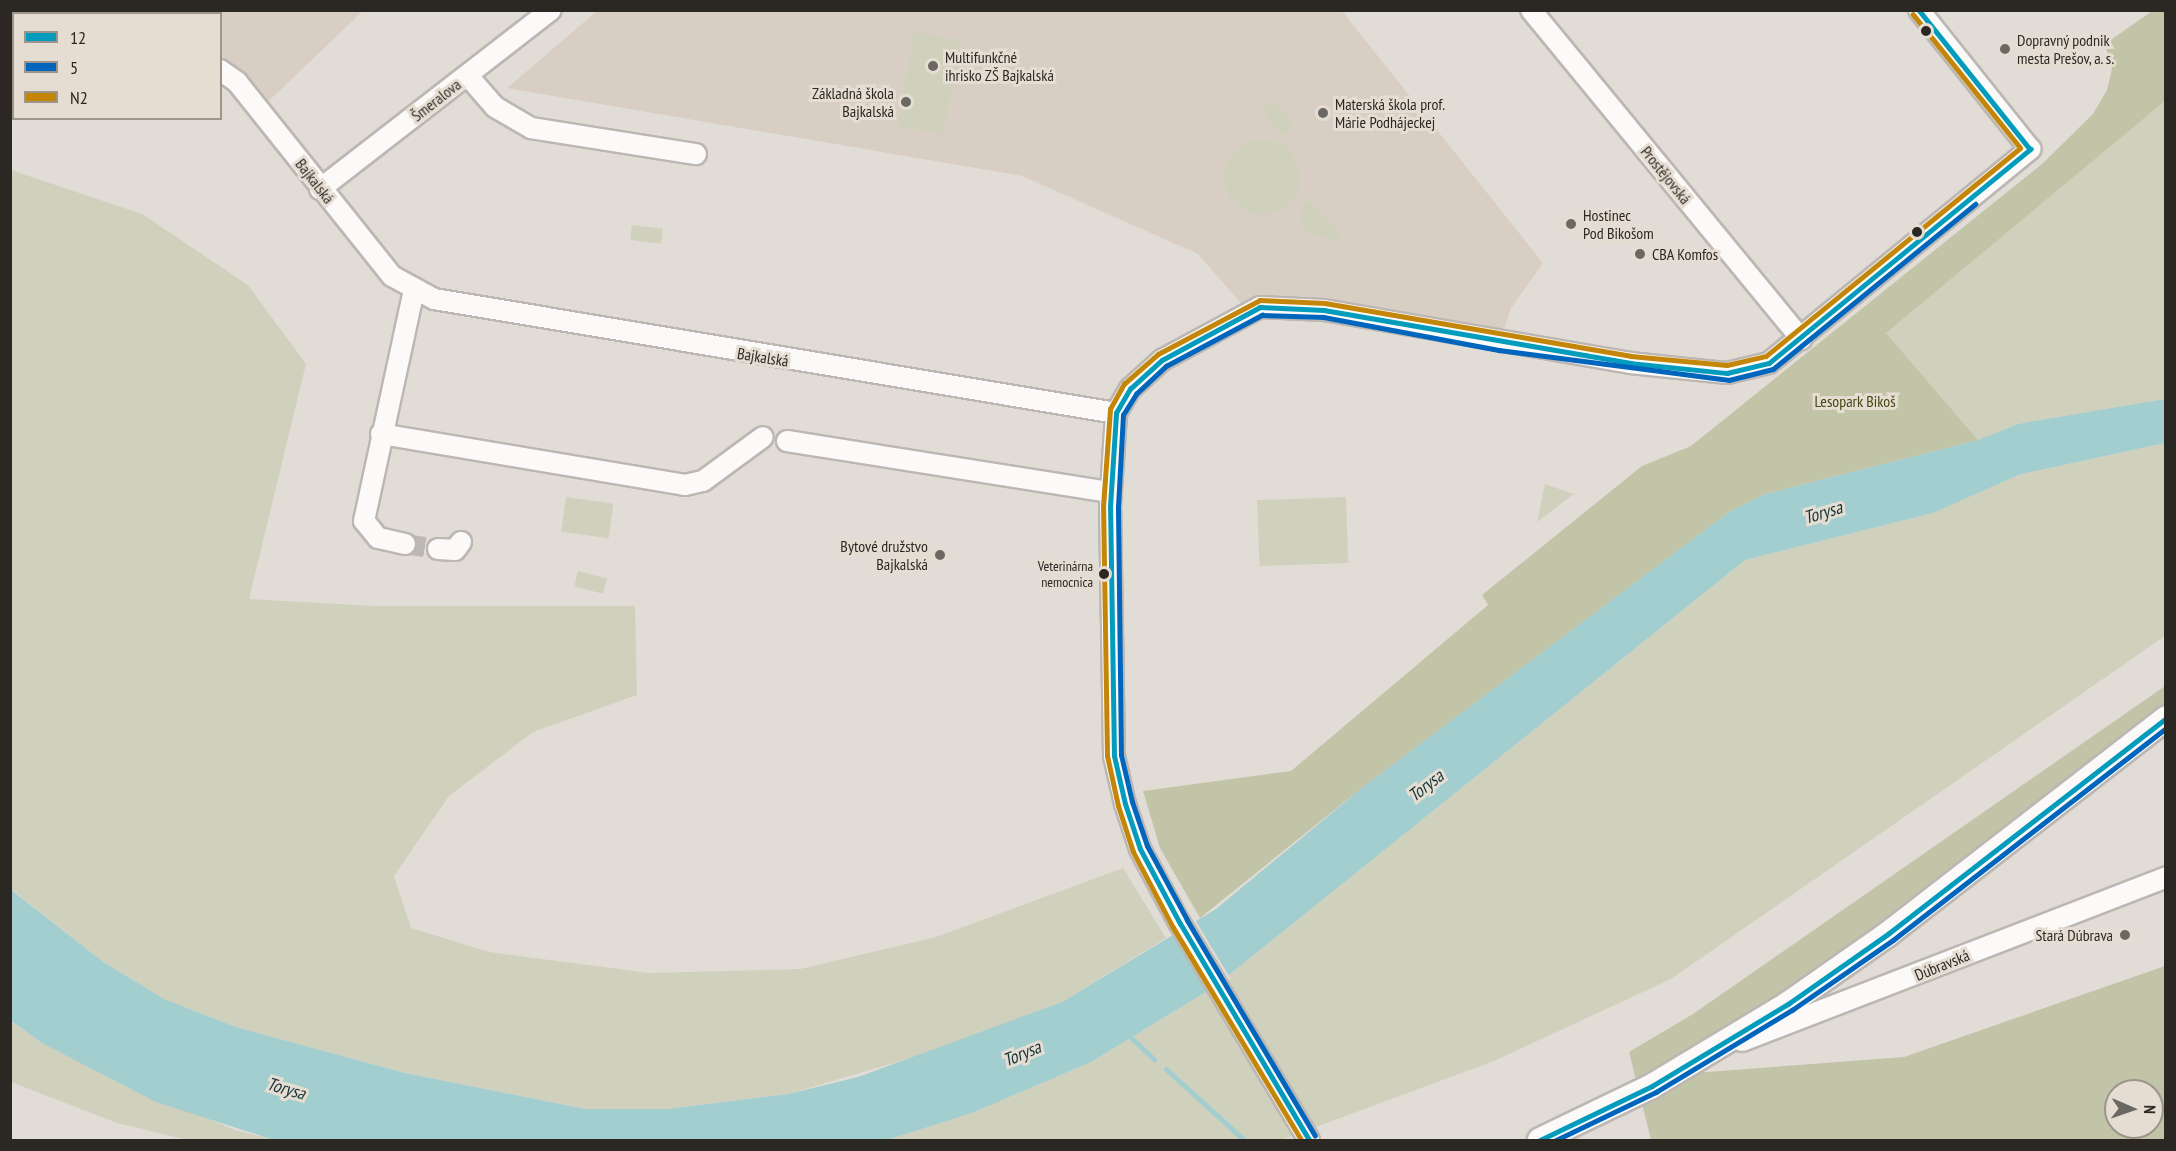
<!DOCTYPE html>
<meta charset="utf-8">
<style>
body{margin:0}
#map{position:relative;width:2176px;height:1151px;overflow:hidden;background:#e2dcd7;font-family:"PT Sans Narrow",sans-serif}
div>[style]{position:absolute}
.built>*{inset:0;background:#d9cec3}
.green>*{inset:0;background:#d0d1bd;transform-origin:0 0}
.round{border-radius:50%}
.forest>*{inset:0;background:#c2c4a8}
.water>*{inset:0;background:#a2cecf}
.pier>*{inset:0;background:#e2dcd7;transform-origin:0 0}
.stream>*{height:5px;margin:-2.5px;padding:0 2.5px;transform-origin:2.5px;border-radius:2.5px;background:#a2cecf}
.minor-tunnel>*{height:20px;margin-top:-10px;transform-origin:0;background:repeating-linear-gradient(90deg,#bdb8b3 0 20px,transparent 0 30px)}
.roads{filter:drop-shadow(2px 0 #bcb7b3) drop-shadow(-2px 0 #bcb7b3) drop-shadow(0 2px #bcb7b3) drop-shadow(0 -2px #bcb7b3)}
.minor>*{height:20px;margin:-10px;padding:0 10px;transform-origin:10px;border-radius:10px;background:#fbfaf9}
.major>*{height:24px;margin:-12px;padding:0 12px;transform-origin:12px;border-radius:12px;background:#fbfaf9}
.bus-1>*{height:4.5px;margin:-2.25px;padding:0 2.25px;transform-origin:2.25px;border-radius:2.25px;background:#049cbd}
.bus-2>*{height:4.5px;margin:-2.25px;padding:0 2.25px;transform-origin:2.25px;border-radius:2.25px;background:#0065bd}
.bus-3>*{height:4.5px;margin:-2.25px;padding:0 2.25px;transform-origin:2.25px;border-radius:2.25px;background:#c48609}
.dots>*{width:16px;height:16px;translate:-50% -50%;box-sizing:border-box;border:3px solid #e6ddd2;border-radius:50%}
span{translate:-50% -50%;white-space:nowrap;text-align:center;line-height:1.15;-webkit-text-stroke:6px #e6ddd2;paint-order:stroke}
.bus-label{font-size:14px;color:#2b2824}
.right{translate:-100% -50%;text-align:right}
.poi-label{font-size:16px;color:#2b2824}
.left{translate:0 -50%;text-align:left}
.street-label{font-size:16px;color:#2b2824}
.park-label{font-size:16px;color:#424911}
.water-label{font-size:18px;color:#143537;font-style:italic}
.frame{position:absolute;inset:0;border:12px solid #2b2824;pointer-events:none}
.legend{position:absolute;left:12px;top:12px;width:210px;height:108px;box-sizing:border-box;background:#e6ddd2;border:2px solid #9b958c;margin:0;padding:8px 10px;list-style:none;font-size:18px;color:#2b2824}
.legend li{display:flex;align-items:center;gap:12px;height:30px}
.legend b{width:30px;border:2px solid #9b958c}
.north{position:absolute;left:2104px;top:1079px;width:60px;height:60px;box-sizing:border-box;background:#e6ddd2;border:2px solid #9b958c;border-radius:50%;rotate:92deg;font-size:16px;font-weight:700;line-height:24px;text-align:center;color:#2b2824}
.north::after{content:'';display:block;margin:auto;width:21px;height:27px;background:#6b6763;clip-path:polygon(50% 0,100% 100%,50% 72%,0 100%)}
</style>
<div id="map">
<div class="built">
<div style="clip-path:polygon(131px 10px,363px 11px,253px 116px,221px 78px,220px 14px)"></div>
<div style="clip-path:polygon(597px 11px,1342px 11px,1543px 263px,1511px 308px,1500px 343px,1245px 308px,1198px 254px,1022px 176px,507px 88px)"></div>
</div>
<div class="green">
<div style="left:914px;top:32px;width:47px;height:96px;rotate:10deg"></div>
<div style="left:1273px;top:100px;width:33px;height:15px;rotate:50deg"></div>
<div style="clip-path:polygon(2165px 101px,2165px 399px,2019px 424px,1978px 440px,1885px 333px)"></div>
<div class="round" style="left:1224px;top:139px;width:76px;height:76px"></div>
<div style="clip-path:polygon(11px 170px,142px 214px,248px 285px,306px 364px,249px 599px,374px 606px,635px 606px,637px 695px,533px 732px,449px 796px,394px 876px,411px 928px,489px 952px,649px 973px,800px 969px,936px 937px,1123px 868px,1166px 938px,1062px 1002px,955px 1045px,788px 1094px,668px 1109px,585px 1109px,405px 1073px,236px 1027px,164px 999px,102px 961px,11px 889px)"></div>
<div style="clip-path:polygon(1306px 200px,1342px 231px,1337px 241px,1305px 233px,1299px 217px)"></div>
<div style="left:632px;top:225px;width:31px;height:15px;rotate:7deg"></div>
<div style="clip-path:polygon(2165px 443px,2165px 636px,1671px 979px,1494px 1061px,1281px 1140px,887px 1140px,972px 1113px,1091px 1062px,1214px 987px,1745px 560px,1933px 513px,2021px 474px)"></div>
<div style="clip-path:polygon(1545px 484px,1574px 494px,1537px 522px)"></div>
<div style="left:566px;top:497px;width:48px;height:35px;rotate:8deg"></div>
<div style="left:1346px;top:497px;width:66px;height:89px;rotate:88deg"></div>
<div style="left:578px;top:571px;width:30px;height:16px;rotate:14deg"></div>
<div style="clip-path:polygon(10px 1021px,42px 1043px,232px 1129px,274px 1140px,188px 1140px,117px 1123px,11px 1082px)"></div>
</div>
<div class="forest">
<div style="clip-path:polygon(2152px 11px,2165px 11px,2165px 101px,1886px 333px,1978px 440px,1765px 494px,1729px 512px,1363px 787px,1200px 918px,1160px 848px,1143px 791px,1291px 771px,1488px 605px,1482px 595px,1642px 466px,1691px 446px,2042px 164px,2093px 114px,2107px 90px,2112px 69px,2105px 44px)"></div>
<div style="clip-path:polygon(evenodd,2165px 686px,2165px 706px,1857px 942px,1668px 1075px,1904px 1057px,2165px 966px,2165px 1140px,1651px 1140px,1629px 1052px,1693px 1014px,2165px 686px,2116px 1091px,2152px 1091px,2152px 1127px,2116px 1127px,2116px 1091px)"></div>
</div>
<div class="water">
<div style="clip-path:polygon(2165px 399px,2165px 443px,2021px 474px,1933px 513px,1745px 560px,1214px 987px,1091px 1062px,972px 1113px,887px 1140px,274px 1140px,156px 1102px,42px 1043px,11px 1021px,10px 889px,102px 961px,164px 999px,236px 1027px,405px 1073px,585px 1109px,668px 1109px,788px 1094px,858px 1077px,1062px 1002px,1216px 909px,1363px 787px,1729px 512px,1765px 494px,1978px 440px,2018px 424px)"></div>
</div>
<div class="pier">
<div style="left:1194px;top:918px;width:71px;height:27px;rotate:59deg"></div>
</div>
<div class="stream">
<div style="left:1127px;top:1034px;width:37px;rotate:43deg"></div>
<div style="left:1166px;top:1069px;width:105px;rotate:42.3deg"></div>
</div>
<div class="minor-tunnel">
<div style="left:405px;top:544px;width:33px;rotate:9deg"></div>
</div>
<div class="roads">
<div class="minor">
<div style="left:47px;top:10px;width:18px;rotate:13deg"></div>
<div style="left:1531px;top:10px;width:426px;rotate:50.6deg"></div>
<div style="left:123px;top:14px;width:4px;rotate:-76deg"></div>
<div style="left:220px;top:70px;width:21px;rotate:35deg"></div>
<div style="left:237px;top:82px;width:248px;rotate:51.4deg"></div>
<div style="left:392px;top:276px;width:48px;rotate:28.7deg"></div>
<div style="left:434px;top:299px;width:691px;rotate:9.49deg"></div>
<div style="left:468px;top:76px;width:41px;rotate:48.9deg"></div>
<div style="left:495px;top:107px;width:42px;rotate:30.3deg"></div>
<div style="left:531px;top:128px;width:167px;rotate:9deg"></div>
<div style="left:320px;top:189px;width:292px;rotate:-37.8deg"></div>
<div style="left:381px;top:434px;width:308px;rotate:9.5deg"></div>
<div style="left:685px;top:485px;width:18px;rotate:-13deg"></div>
<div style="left:703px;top:481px;width:74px;rotate:-36.3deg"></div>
<div style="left:787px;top:441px;width:327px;rotate:9deg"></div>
<div style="left:405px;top:544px;width:28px;rotate:-167deg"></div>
<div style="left:378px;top:538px;width:22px;rotate:-129deg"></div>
<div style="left:364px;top:521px;width:237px;rotate:-77.8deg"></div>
<div style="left:438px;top:549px;width:17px;rotate:3deg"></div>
<div style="left:455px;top:550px;width:10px;rotate:-53deg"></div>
<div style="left:1742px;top:1041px;width:455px;rotate:-21.1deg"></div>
<div style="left:1309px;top:1140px;width:252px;rotate:-120.8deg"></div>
<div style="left:1180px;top:924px;width:85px;rotate:-118.1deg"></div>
<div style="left:1140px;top:849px;width:47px;rotate:-108.4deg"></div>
<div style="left:1125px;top:804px;width:49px;rotate:-102.9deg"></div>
<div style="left:1114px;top:756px;width:249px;rotate:-90.9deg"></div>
<div style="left:1110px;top:507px;width:94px;rotate:-86.3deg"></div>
<div style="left:1116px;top:413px;width:28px;rotate:-60deg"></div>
<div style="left:1130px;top:389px;width:43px;rotate:-42.2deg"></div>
<div style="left:1162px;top:360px;width:111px;rotate:-28.4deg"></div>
<div style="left:1260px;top:307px;width:64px;rotate:2.7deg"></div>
<div style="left:1324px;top:310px;width:311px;rotate:9.8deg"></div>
<div style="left:1630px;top:363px;width:98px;rotate:5.9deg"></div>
<div style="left:1727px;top:373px;width:43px;rotate:-13.4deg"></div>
<div style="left:1769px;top:363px;width:338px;rotate:-39.3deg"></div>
<div style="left:2030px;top:149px;width:178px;rotate:-128.6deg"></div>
</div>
<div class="major">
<div style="left:1540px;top:1140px;width:124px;rotate:-25.7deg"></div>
<div style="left:1652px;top:1086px;width:159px;rotate:-31.1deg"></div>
<div style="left:1788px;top:1004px;width:122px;rotate:-35deg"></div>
<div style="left:1888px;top:934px;width:352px;rotate:-37.8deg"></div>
</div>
</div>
<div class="bus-1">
<div style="left:1919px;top:10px;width:178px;rotate:51.4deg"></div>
<div style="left:1309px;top:1140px;width:252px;rotate:-120.8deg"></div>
<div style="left:1180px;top:924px;width:85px;rotate:-118.1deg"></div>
<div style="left:1140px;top:849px;width:47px;rotate:-108.4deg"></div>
<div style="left:1125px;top:804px;width:49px;rotate:-102.9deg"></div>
<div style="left:1114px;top:756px;width:249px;rotate:-90.9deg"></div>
<div style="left:1110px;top:507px;width:94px;rotate:-86.3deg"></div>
<div style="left:1116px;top:413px;width:28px;rotate:-60deg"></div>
<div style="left:1130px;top:389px;width:43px;rotate:-42.2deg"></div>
<div style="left:1162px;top:360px;width:111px;rotate:-28.4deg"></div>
<div style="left:1260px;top:307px;width:64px;rotate:2.7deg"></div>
<div style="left:1324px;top:310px;width:311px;rotate:9.8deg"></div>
<div style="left:1630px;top:363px;width:98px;rotate:5.9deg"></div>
<div style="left:1727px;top:373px;width:43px;rotate:-13.4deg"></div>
<div style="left:1769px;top:363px;width:338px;rotate:-39.3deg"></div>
<div style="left:1540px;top:1140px;width:124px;rotate:-25.7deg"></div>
<div style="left:1652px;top:1086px;width:159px;rotate:-31.1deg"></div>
<div style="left:1788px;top:1004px;width:122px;rotate:-35deg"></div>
<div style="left:1888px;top:934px;width:352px;rotate:-37.8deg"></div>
</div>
<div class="bus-2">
<div style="left:1315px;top:1136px;width:251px;rotate:-120.7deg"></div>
<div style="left:1187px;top:920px;width:84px;rotate:-118.4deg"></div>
<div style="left:1147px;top:846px;width:46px;rotate:-108.8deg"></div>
<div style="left:1132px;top:802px;width:48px;rotate:-103.2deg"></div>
<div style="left:1121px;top:755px;width:248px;rotate:-90.7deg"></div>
<div style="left:1118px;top:507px;width:92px;rotate:-86.9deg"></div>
<div style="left:1123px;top:415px;width:25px;rotate:-58deg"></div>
<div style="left:1136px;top:394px;width:41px;rotate:-43deg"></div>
<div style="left:1166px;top:366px;width:109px;rotate:-28deg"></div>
<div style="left:1262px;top:315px;width:61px;rotate:1.9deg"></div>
<div style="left:1323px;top:317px;width:179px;rotate:10.6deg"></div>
<div style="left:1499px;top:350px;width:232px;rotate:7.4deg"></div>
<div style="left:1729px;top:380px;width:45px;rotate:-14deg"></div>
<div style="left:1773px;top:369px;width:261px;rotate:-39.2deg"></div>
<div style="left:1556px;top:1140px;width:111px;rotate:-25.6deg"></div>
<div style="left:1656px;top:1092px;width:159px;rotate:-31.1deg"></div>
<div style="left:1792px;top:1010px;width:123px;rotate:-34.7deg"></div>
<div style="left:1893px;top:940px;width:346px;rotate:-37.8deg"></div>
</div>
<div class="bus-3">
<div style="left:1301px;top:1140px;width:248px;rotate:-121.1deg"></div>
<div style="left:1173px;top:928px;width:86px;rotate:-117.8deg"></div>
<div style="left:1133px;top:852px;width:48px;rotate:-108.1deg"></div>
<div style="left:1118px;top:806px;width:51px;rotate:-102.4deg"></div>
<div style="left:1107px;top:756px;width:249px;rotate:-90.9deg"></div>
<div style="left:1103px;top:507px;width:98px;rotate:-85.9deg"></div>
<div style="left:1110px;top:409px;width:29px;rotate:-61deg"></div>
<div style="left:1124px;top:384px;width:45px;rotate:-41.4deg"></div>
<div style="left:1158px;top:354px;width:115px;rotate:-27.9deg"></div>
<div style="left:1260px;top:300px;width:65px;rotate:2.6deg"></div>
<div style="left:1325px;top:303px;width:311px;rotate:9.8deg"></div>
<div style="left:1631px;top:356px;width:96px;rotate:5.4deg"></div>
<div style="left:1727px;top:365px;width:40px;rotate:-13deg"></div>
<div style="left:1766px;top:356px;width:328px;rotate:-39.3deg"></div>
<div style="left:2020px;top:148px;width:171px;rotate:-128.8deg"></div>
</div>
<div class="dots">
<div style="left:1926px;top:31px;background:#2b2824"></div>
<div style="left:2005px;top:49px;background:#6b6763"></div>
<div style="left:933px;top:66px;background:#6b6763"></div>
<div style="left:906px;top:102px;background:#6b6763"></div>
<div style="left:1323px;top:113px;background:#6b6763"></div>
<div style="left:1571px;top:224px;background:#6b6763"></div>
<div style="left:1917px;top:232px;background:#2b2824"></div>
<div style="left:1640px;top:254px;background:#6b6763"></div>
<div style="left:940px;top:555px;background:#6b6763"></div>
<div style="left:1104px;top:574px;background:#2b2824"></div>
<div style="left:2125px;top:935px;background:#6b6763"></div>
</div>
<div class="bus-label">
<span class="right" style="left:1093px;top:574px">Veterinárna<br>nemocnica</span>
</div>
<div class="poi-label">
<span class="left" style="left:2017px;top:49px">Dopravný podnik<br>mesta Prešov, a. s.</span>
<span class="left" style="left:945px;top:66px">Multifunkčné<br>ihrisko ZŠ Bajkalská</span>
<span class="right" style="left:894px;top:102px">Základná škola<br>Bajkalská</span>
<span class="left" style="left:1335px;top:113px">Materská škola prof.<br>Márie Podhájeckej</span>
<span class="left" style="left:1583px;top:224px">Hostinec<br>Pod Bikošom</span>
<span class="left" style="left:1652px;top:254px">CBA Komfos</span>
<span class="right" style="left:928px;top:555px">Bytové družstvo<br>Bajkalská</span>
<span class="right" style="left:2113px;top:935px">Stará Dúbrava</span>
</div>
<div class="street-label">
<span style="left:436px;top:100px;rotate:-38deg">Šmeralova</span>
<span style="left:1666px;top:175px;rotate:51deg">Prostějovská</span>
<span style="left:315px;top:181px;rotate:52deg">Bajkalská</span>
<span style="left:763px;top:357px;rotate:9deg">Bajkalská</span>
<span style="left:1942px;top:965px;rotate:-22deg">Dúbravská</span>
</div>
<div class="park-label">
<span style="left:1855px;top:401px">Lesopark Bikoš</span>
</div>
<div class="water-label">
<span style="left:1823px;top:513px;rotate:-17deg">Torysa</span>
<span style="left:1426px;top:786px;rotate:-38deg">Torysa</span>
<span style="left:1022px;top:1054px;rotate:-23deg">Torysa</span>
<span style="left:286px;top:1089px;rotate:16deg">Torysa</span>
</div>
<div class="frame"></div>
<ul class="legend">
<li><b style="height:8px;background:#049cbd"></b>12</li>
<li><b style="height:8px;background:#0065bd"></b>5</li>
<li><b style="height:8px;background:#c48609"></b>N2</li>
</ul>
<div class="north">N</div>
</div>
